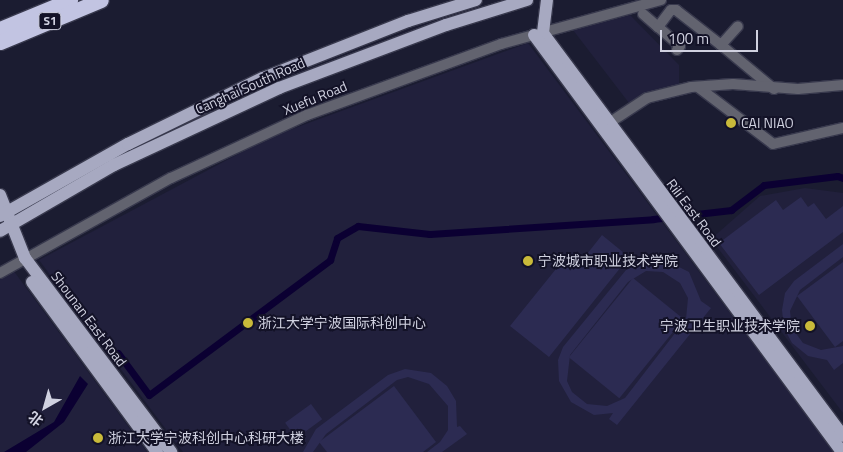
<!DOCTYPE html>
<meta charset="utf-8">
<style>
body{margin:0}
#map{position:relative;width:843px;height:452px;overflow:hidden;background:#1b1c31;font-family:"Titillium Web","Noto Sans SC",sans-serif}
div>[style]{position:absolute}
.built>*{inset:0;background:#21203c}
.green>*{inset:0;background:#2c2b52;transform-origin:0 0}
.water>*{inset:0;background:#0b0032}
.canal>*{height:7px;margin:-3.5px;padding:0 3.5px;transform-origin:3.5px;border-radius:3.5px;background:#0b0032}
.roads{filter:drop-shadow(1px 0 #38394d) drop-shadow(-1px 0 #38394d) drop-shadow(0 1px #38394d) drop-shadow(0 -1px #38394d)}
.minor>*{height:10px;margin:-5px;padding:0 5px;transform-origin:5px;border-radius:5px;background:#62636f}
.major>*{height:12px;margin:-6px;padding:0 6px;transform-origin:6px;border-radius:6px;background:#a7a9c1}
.highway>*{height:15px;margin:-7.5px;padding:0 7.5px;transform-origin:7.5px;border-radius:7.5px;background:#c2c4e2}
.dots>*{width:14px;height:14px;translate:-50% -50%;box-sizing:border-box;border:2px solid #131227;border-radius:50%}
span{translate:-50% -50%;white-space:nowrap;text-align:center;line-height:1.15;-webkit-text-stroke:4px #131227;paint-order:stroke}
.shield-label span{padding:1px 4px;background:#131227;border:1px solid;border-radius:4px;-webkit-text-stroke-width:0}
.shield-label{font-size:12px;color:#d0d1e0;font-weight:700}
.street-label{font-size:14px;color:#d0d1e0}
.poi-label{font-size:14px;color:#d0d1e0}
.left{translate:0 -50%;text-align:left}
.right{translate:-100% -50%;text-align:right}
.north{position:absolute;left:20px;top:382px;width:50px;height:50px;-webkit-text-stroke:4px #131227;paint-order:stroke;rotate:218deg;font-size:14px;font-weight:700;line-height:20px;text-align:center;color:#d0d1e0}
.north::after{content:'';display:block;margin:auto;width:18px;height:22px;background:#d0d1e0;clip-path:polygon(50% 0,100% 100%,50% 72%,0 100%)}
.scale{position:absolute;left:660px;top:30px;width:98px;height:22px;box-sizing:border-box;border:2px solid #d0d1e0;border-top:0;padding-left:6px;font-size:15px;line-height:18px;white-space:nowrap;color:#d0d1e0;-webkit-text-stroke:4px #131227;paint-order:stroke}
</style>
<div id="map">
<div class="built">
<div style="clip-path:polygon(630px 15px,679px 65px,679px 85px,629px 103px,573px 30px)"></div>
<div style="clip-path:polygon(528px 43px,834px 452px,183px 452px,39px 260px,270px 137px)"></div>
<div style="clip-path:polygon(805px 188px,843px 193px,843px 413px,711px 239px,760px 196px)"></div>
<div style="clip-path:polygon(13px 270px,147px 452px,0 452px,0 278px)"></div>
</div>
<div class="green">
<div style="clip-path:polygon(801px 197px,808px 207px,814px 203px,826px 219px,843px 206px,843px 232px,759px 295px,719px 243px,776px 200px,783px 210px)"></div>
<div style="clip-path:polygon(602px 235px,629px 257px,549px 357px,510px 326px,564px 259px,576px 268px)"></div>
<div style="clip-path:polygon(843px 244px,843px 257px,800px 290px,790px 311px,792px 328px,803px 343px,821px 350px,843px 346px,843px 363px,834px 370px,827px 360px,808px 356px,792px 343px,784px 328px,782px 310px,785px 293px,794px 281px)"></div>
<div style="clip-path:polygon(evenodd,665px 260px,689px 272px,701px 301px,711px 308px,617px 425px,609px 419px,613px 413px,594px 415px,571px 402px,559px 381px,558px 360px,563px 347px,626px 270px,642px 262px,665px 260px,646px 271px,663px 272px,680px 283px,688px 298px,686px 319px,625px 398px,607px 406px,587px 404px,572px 392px,567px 381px,570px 355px,628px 282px,646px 271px)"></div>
<div style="clip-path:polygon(843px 262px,843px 341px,835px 347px,797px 296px)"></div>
<div style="left:633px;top:278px;width:65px;height:102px;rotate:39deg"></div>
<div style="clip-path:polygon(405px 369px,431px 373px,447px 386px,456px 401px,457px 427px,460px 426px,467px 434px,442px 452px,427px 452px,440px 442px,448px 430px,448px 406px,429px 384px,408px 377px,397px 380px,326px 434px,313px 452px,303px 452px,316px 429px,388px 375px)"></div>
<div style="clip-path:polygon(394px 386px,436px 442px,423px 452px,327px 452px,319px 442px)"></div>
<div style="left:311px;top:404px;width:19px;height:32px;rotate:54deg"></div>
</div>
<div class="water">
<div style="clip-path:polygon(80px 376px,88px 384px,64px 422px,26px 452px,4px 452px,54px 422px)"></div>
</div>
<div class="canal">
<div style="left:118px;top:353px;width:52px;rotate:53.6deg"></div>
<div style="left:149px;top:395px;width:226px;rotate:-36.7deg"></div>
<div style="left:330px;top:260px;width:23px;rotate:-72deg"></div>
<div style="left:337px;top:238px;width:24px;rotate:-30deg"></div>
<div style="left:358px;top:226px;width:72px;rotate:6.3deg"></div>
<div style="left:430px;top:234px;width:224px;rotate:-3.8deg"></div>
<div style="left:653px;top:219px;width:79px;rotate:-6.6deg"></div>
<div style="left:731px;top:210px;width:41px;rotate:-37.1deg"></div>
<div style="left:764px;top:185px;width:74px;rotate:-7deg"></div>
<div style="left:837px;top:176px;width:6px;rotate:18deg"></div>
</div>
<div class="roads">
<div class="minor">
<div style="left:643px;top:14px;width:20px;rotate:41deg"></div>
<div style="left:721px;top:45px;width:69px;rotate:39.7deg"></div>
<div style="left:677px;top:50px;width:5px;rotate:-53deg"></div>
<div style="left:680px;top:46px;width:29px;rotate:-139deg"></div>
<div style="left:658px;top:27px;width:21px;rotate:-53deg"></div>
<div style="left:671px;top:10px;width:5px"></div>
<div style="left:676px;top:10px;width:57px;rotate:37.9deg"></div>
<div style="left:721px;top:45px;width:25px;rotate:-48deg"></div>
<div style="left:698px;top:87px;width:94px;rotate:37.2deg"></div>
<div style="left:773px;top:144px;width:72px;rotate:-12.9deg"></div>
<div style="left:609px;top:123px;width:45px;rotate:-33.3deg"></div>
<div style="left:647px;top:98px;width:45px;rotate:-14deg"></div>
<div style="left:691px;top:87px;width:42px;rotate:-4.1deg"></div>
<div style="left:733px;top:84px;width:65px;rotate:4.4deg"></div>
<div style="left:798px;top:89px;width:45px;rotate:-5.1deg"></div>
<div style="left:0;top:273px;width:196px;rotate:-29.1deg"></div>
<div style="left:171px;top:178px;width:150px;rotate:-24.9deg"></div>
<div style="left:307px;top:115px;width:207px;rotate:-20.1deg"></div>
<div style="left:501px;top:44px;width:166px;rotate:-15.4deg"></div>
</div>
<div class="major">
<div style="left:547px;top:0;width:33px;rotate:97deg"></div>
<div style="left:543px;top:33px;width:502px;rotate:53.34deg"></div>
<div style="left:534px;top:35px;width:518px;rotate:53.55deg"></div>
<div style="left:0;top:195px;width:68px;rotate:68.4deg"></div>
<div style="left:25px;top:258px;width:243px;rotate:53deg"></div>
<div style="left:0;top:216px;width:147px;rotate:-29.4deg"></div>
<div style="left:128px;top:144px;width:150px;rotate:-26.1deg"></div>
<div style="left:263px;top:78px;width:156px;rotate:-21.5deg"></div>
<div style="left:408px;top:21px;width:71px;rotate:-17.2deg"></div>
<div style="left:0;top:231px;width:132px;rotate:-30.1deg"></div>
<div style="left:114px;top:165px;width:182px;rotate:-25deg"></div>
<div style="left:279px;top:88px;width:178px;rotate:-20.7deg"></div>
<div style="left:446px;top:25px;width:85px;rotate:-17.2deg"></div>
<div style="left:32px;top:282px;width:211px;rotate:53.7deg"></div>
</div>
<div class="highway">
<div style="left:0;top:29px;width:76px;rotate:-22.5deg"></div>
<div style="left:0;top:42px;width:109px;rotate:-22.6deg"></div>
</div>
</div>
<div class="dots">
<div style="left:731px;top:123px;background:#c9ba3a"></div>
<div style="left:528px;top:261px;background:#c9ba3a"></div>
<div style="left:248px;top:323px;background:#c9ba3a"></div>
<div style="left:810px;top:326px;background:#c9ba3a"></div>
<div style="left:98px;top:438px;background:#c9ba3a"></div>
</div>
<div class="shield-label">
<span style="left:50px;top:21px">S1</span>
</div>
<div class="street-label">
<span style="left:250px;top:86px;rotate:-24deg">Canghai South Road</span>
<span style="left:315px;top:98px;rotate:-22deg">Xuefu Road</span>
<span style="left:694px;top:213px;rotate:53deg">Rili East Road</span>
<span style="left:89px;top:319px;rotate:53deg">Shounan East Road</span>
</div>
<div class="poi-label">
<span class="left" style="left:741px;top:123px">CAI NIAO</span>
<span class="left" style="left:538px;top:261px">宁波城市职业技术学院</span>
<span class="left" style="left:258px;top:323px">浙江大学宁波国际科创中心</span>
<span class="right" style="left:800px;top:326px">宁波卫生职业技术学院</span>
<span class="left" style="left:108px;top:438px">浙江大学宁波科创中心科研大楼</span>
</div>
<div class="north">北</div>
<div class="scale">100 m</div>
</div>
